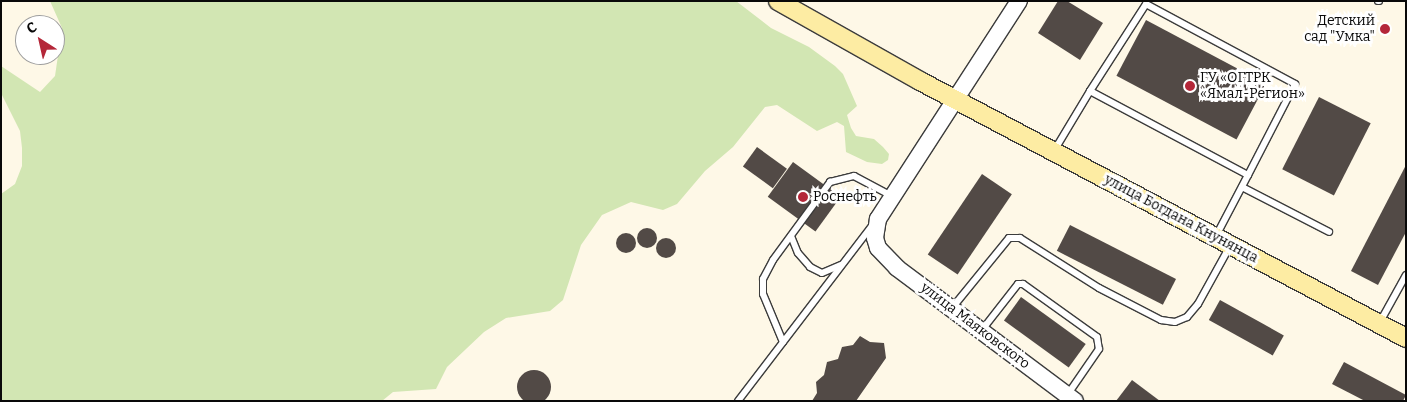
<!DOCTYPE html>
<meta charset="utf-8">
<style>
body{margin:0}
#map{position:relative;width:1407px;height:402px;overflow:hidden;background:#fef8e7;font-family:Bitter,serif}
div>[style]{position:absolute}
.green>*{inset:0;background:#d2e6b3}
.building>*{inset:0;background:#524a46;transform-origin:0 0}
.round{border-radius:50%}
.roads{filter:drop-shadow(1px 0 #3c3c3c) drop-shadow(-1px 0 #3c3c3c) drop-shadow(0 1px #3c3c3c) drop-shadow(0 -1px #3c3c3c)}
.service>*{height:6px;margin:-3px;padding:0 3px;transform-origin:3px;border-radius:3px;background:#fff}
.tertiary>*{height:16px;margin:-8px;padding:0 8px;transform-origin:8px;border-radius:8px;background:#fff}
.secondary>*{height:18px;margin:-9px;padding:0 9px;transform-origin:9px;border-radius:9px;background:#fdeca3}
.dots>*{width:14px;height:14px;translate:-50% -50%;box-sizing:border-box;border:2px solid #fff;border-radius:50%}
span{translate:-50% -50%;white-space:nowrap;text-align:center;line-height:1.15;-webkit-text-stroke:5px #fff;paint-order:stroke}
.poi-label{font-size:14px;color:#090909}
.right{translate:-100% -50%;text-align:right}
.left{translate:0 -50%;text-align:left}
.street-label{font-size:14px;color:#090909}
.frame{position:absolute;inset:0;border:2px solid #090909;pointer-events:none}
.north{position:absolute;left:15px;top:15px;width:50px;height:50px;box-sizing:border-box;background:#fff;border:1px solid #9d9d9d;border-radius:50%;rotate:325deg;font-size:14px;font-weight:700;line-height:20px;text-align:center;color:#090909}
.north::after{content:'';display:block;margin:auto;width:18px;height:22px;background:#b42739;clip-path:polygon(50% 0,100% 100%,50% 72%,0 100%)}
</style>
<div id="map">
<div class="green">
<div style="clip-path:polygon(50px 1px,736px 1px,771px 28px,809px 47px,835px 66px,843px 74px,857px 106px,847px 115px,851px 128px,856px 136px,874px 139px,883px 147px,889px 154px,888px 160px,882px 164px,867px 162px,846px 152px,844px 126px,837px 122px,817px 131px,777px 105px,765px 107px,733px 147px,705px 171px,677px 204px,663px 210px,631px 202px,602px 215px,581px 245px,563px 300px,550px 311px,506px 318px,484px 332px,447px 367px,436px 389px,393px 392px,382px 401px,1px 401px,1px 194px,15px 184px,22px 166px,22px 148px,20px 131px,1px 93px,1px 66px,40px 92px,55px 76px,62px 28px)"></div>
</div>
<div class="building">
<div style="clip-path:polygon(1058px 1px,1067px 1px,1103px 23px,1080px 60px,1038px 33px)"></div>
<div style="left:1146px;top:20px;width:136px;height:63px;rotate:28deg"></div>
<div style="left:1319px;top:97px;width:58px;height:81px;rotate:27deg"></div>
<div style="left:757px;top:147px;width:37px;height:24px;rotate:36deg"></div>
<div style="left:793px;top:162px;width:59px;height:43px;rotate:36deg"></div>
<div style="clip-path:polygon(1406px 165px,1406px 232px,1378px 285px,1351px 271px)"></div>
<div style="left:982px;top:174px;width:36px;height:97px;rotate:34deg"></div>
<div style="left:1070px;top:225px;width:119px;height:29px;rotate:27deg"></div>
<div class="round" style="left:637px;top:228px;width:20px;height:20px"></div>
<div class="round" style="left:616px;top:233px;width:20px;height:20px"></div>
<div class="round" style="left:656px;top:238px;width:20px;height:20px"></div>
<div style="left:1021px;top:297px;width:80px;height:29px;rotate:36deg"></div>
<div style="left:1220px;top:300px;width:73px;height:23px;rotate:29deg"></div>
<div style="clip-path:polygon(860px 336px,870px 342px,884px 343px,886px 358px,856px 401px,812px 401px,817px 393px,816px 382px,824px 375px,827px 362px,838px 359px,842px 347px,853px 345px)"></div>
<div style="clip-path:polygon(1344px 362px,1406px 395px,1403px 401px,1365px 401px,1332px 384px)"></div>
<div class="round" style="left:517px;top:370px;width:34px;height:34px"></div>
<div style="clip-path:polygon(1132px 380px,1160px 401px,1116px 401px)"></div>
</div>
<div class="roads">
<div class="service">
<div style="left:1378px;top:1px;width:1px"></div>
<div style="left:1090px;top:91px;width:103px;rotate:-57.2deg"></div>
<div style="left:1146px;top:4px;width:169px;rotate:28.2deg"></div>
<div style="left:1295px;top:84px;width:102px;rotate:117.3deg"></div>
<div style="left:1054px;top:151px;width:70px;rotate:-59deg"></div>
<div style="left:1090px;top:91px;width:179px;rotate:28deg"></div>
<div style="left:1248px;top:175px;width:69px;rotate:117.7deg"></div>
<div style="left:1242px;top:187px;width:98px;rotate:27.3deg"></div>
<div style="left:791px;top:236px;width:18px;rotate:68deg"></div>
<div style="left:798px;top:253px;width:18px;rotate:49deg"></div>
<div style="left:810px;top:267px;width:13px;rotate:27deg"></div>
<div style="left:822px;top:273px;width:21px;rotate:-23deg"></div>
<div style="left:952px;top:308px;width:90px;rotate:-50.8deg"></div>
<div style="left:1009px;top:238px;width:11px"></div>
<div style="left:1020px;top:238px;width:93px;rotate:32.3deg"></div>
<div style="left:1099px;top:288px;width:70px;rotate:27.3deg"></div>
<div style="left:1161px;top:320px;width:14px;rotate:8deg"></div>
<div style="left:1175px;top:322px;width:13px;rotate:-23deg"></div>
<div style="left:1187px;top:317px;width:17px;rotate:-50deg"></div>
<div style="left:1198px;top:304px;width:66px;rotate:-61.1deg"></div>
<div style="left:1380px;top:322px;width:54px;rotate:-61deg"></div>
<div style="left:982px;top:330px;width:58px;rotate:-52deg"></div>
<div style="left:1018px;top:284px;width:5px"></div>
<div style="left:1023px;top:284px;width:91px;rotate:35.6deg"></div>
<div style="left:1097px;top:337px;width:12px;rotate:81deg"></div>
<div style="left:1099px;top:349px;width:55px;rotate:124.6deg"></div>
<div style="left:783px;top:342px;width:52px;rotate:-112.6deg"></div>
<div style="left:763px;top:294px;width:15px;rotate:-90deg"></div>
<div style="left:763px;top:279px;width:21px;rotate:-62deg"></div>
<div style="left:773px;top:260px;width:97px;rotate:-53.8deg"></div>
<div style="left:830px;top:182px;width:25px;rotate:-14deg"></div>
<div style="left:854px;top:176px;width:43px;rotate:27.8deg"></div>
<div style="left:738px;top:401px;width:220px;rotate:-52.6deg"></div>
</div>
<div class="tertiary">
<div style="left:1019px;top:1px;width:260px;rotate:122.9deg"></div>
<div style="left:878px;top:219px;width:19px;rotate:99deg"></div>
<div style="left:875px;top:238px;width:10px;rotate:73deg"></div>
<div style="left:878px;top:248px;width:28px;rotate:46deg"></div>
<div style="left:897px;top:268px;width:222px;rotate:36.8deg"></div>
</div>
<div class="secondary">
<div style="left:778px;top:1px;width:163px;rotate:29.4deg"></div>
<div style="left:920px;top:81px;width:550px;rotate:27.87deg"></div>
</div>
</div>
<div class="dots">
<div style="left:1385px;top:29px;background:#b42739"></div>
<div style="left:1190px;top:86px;background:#b42739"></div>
<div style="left:803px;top:197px;background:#b42739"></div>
</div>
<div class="poi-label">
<span class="right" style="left:1375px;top:29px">Детский<br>сад "Умка"</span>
<span class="left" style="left:1200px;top:86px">ГУ «ОГТРК<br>«Ямал-Регион»</span>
<span class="left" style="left:813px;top:197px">Роснефть</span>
</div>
<div class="street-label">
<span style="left:1181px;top:219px;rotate:28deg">улица Богдана Кнунянца</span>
<span style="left:975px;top:326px;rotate:37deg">улица Маяковского</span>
</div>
<div class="frame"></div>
<div class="north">С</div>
</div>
